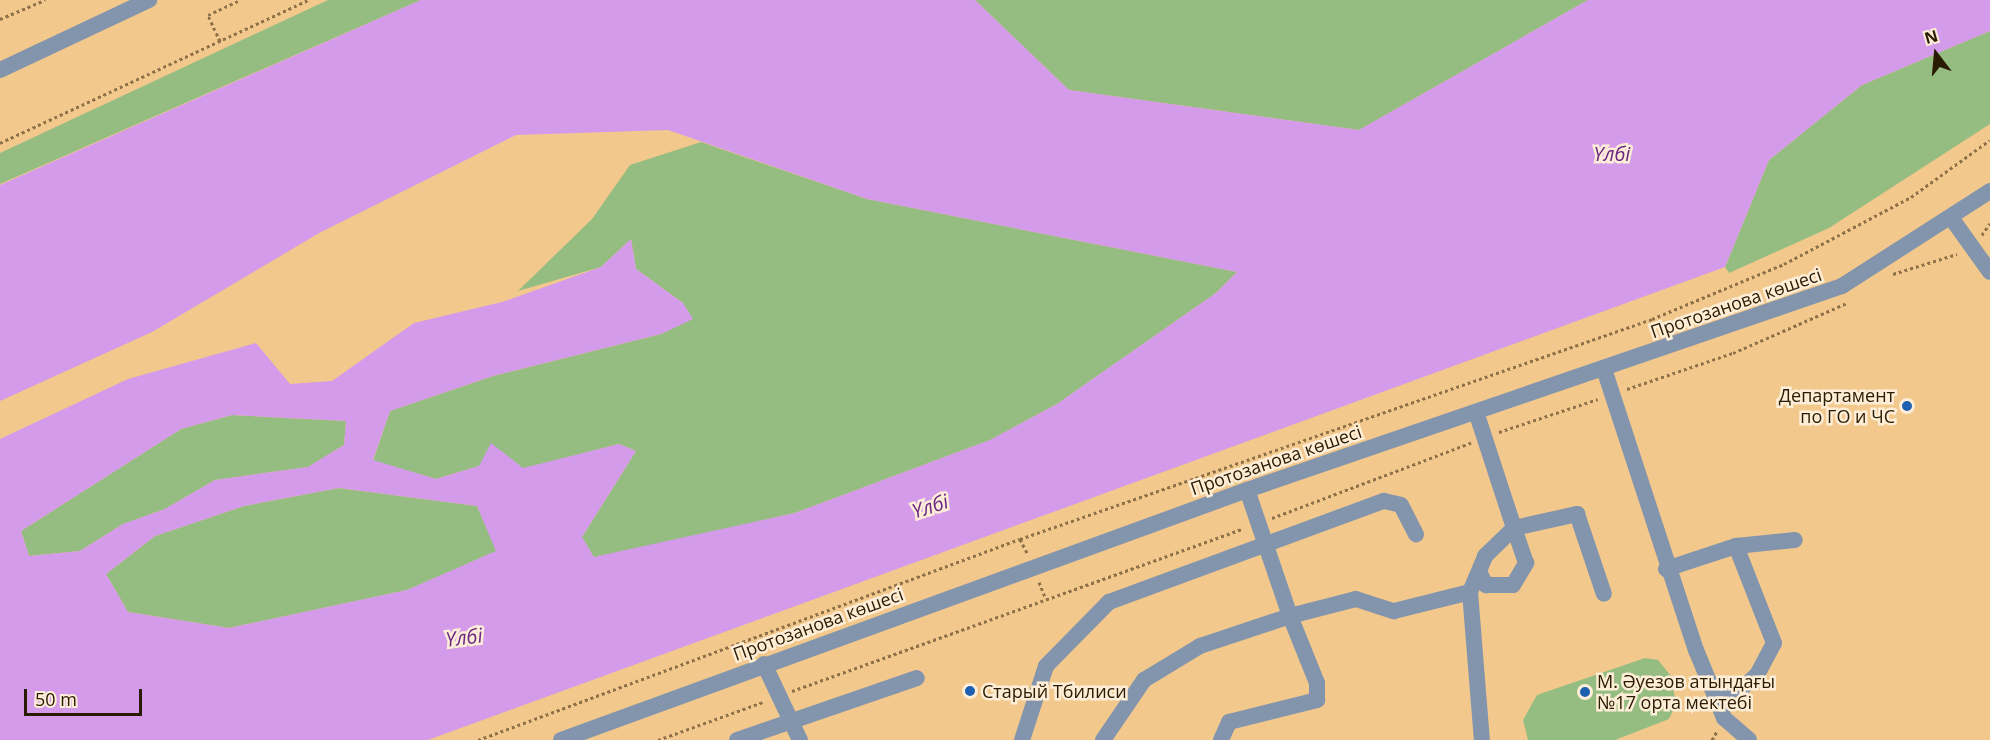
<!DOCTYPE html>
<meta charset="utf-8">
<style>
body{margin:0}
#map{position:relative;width:1990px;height:740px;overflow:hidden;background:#f2c88d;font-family:"Open Sans",sans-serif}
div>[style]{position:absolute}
.green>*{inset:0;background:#95bd82}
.water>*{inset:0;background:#d39bea}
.path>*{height:3px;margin-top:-1.5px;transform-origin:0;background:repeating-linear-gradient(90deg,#8e7148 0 3px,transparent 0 6px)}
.minor>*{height:16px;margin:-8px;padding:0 8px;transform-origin:8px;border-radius:8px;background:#8395ac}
.dots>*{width:16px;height:16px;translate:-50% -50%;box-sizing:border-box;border:3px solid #ffeed7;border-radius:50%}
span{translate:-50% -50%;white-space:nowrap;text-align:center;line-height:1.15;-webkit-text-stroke:5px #ffeed7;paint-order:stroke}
.street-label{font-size:18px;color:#2a1b03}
.poi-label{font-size:18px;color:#2a1b03}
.right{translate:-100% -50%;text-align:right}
.left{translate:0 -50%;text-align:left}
.water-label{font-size:20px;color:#6b2784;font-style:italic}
.north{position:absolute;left:1906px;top:24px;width:60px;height:60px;-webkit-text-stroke:4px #ffeed7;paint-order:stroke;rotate:344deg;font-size:16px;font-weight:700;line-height:24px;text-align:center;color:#2a1b03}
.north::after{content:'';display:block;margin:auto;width:21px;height:27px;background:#2a1b03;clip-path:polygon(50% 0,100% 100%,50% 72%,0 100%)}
.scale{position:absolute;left:24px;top:689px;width:118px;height:27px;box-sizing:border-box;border:3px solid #2a1b03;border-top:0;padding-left:8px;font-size:18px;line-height:21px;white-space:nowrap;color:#2a1b03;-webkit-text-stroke:4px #ffeed7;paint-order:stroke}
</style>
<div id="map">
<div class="green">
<div style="clip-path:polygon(328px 0,421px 0,0 184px,0 153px)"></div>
<div style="clip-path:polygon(975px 0,1588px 0,1359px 130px,1069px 90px)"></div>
<div style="clip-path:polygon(1990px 31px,1990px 124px,1829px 228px,1729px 273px,1725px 267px,1769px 160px,1862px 85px)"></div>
<div style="clip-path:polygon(701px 142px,867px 199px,1237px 272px,1216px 293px,1057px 404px,990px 440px,795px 513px,594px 558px,582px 537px,636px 451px,619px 444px,523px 469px,479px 466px,436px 479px,373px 461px,390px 411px,493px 376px,661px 334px,692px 319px,683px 303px,636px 269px,631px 239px,601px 267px,518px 291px,592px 219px,630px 165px)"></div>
<div style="clip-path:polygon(232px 415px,346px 421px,344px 445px,308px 467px,215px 480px,165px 509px,123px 524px,80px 551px,29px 556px,21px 531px,181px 429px)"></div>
<div style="clip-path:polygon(339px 488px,477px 506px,497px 551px,407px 590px,229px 628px,128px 612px,106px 574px,155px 536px,244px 506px)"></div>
<div style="clip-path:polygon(1645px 658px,1658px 660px,1671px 676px,1676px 704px,1669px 719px,1615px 740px,1528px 740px,1523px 720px,1537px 695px)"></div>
</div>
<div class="water">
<div style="clip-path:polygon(evenodd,975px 0,1069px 90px,1359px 130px,1588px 0,1990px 0,1990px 31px,1862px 85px,1769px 160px,1725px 267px,428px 740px,0 740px,0 439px,128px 379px,256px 343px,290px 384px,332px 381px,414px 323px,502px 302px,601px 267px,631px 239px,636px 269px,683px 303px,693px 319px,661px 334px,493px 376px,390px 411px,373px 460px,436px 479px,479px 466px,491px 443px,523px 468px,619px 444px,636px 451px,582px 537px,594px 557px,795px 513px,990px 440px,1057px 404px,1216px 293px,1237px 272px,867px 199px,668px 130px,516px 135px,321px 232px,152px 332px,0 401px,0 185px,421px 0,975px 0,232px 415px,346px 421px,344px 445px,308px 467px,215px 480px,165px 509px,123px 524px,80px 551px,29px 556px,21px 531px,181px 429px,232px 415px,975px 0,339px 488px,477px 506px,496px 551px,407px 590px,229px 628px,128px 612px,106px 574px,155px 536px,244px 506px,339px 488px)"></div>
</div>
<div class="path">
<div style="left:0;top:19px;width:49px;rotate:-22.9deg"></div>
<div style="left:220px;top:41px;width:29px;rotate:-115deg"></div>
<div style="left:208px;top:15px;width:35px;rotate:-25deg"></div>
<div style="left:0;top:143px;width:340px;rotate:-24.9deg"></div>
<div style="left:1982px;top:235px;width:14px;rotate:-56deg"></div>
<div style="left:1893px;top:274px;width:67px;rotate:-17.4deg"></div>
<div style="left:1627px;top:389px;width:112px;rotate:-18.8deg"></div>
<div style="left:1733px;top:353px;width:124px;rotate:-23.7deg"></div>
<div style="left:1499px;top:432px;width:104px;rotate:-18.4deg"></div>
<div style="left:1272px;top:518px;width:213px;rotate:-20.7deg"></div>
<div style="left:1020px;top:539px;width:16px;rotate:63deg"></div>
<div style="left:1039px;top:582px;width:18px;rotate:68deg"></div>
<div style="left:792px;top:691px;width:479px;rotate:-19.8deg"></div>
<div style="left:478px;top:740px;width:578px;rotate:-20.35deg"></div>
<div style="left:1020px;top:539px;width:669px;rotate:-19.19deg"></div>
<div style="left:1652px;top:319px;width:143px;rotate:-22.6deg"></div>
<div style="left:1784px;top:264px;width:144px;rotate:-27.8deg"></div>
<div style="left:1911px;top:197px;width:97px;rotate:-35.8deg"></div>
<div style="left:658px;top:740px;width:112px;rotate:-19.9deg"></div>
<div style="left:1712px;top:740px;width:10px;rotate:-61deg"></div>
</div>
<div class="minor">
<div style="left:0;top:70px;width:165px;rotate:-25.2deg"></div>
<div style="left:1952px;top:219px;width:65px;rotate:54.4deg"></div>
<div style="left:1604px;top:369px;width:296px;rotate:71.9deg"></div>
<div style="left:1696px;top:650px;width:74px;rotate:67.6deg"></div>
<div style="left:1724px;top:718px;width:33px;rotate:41deg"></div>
<div style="left:1666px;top:569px;width:74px;rotate:-18.2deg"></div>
<div style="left:1736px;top:546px;width:59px;rotate:-5.8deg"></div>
<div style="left:1480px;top:574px;width:13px;rotate:61deg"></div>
<div style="left:1486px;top:585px;width:27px"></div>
<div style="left:1513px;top:585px;width:26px;rotate:-59deg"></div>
<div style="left:1526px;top:563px;width:37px;rotate:-109deg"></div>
<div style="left:1514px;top:528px;width:65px;rotate:-12.5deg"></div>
<div style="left:1577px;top:514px;width:84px;rotate:71.4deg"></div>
<div style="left:1470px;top:592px;width:148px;rotate:85.4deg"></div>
<div style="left:764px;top:664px;width:84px;rotate:64.7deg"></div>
<div style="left:1715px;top:698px;width:19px;rotate:-9deg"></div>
<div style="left:1734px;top:695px;width:30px;rotate:-41deg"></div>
<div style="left:1757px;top:675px;width:36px;rotate:-62deg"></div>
<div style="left:1774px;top:643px;width:104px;rotate:-111.4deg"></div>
<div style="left:561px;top:740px;width:730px;rotate:-20.02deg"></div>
<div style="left:1247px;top:490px;width:629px;rotate:-18.92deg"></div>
<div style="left:1842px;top:286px;width:176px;rotate:-32.7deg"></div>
<div style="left:737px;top:740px;width:190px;rotate:-19deg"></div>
<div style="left:1022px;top:740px;width:78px;rotate:-72deg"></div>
<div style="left:1046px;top:666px;width:90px;rotate:-45.5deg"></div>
<div style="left:1109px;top:602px;width:293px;rotate:-20.2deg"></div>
<div style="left:1384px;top:501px;width:17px;rotate:13deg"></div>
<div style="left:1401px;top:505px;width:33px;rotate:63deg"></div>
<div style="left:1103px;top:740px;width:73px;rotate:-55.7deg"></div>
<div style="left:1144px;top:680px;width:66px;rotate:-31.3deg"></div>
<div style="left:1200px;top:646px;width:95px;rotate:-18.4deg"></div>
<div style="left:1290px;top:616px;width:133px;rotate:-108.8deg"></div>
<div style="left:1221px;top:740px;width:20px;rotate:-66deg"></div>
<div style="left:1229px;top:722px;width:91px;rotate:-14deg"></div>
<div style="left:1317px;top:700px;width:17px;rotate:-90deg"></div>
<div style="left:1317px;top:683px;width:72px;rotate:-111.9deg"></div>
<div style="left:1290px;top:616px;width:68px;rotate:-14.4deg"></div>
<div style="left:1356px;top:599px;width:40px;rotate:18deg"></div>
<div style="left:1394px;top:611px;width:78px;rotate:-14deg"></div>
<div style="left:1470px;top:592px;width:39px;rotate:-67deg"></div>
<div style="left:1485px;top:556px;width:40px;rotate:-44deg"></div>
<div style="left:1514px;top:528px;width:122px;rotate:-108.1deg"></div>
</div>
<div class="dots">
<div style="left:1907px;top:406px;background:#1d60b1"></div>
<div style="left:970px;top:691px;background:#1d60b1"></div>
<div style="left:1585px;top:692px;background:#1d60b1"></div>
</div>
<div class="street-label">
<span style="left:1736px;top:303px;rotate:-19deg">Протозанова көшесі</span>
<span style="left:1276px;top:460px;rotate:-19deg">Протозанова көшесі</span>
<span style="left:818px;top:624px;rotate:-20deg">Протозанова көшесі</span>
</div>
<div class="poi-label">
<span class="right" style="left:1895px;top:406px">Департамент<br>по ГО и ЧС</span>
<span class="left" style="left:1597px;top:692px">М. Әуезов атындағы<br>№17 орта мектебі</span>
<span class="left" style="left:982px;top:691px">Старый Тбилиси</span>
</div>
<div class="water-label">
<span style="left:1612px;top:153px">Үлбі</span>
<span style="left:930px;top:506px;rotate:-18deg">Үлбі</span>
<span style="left:464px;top:637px;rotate:-7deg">Үлбі</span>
</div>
<div class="north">N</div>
<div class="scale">50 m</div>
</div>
